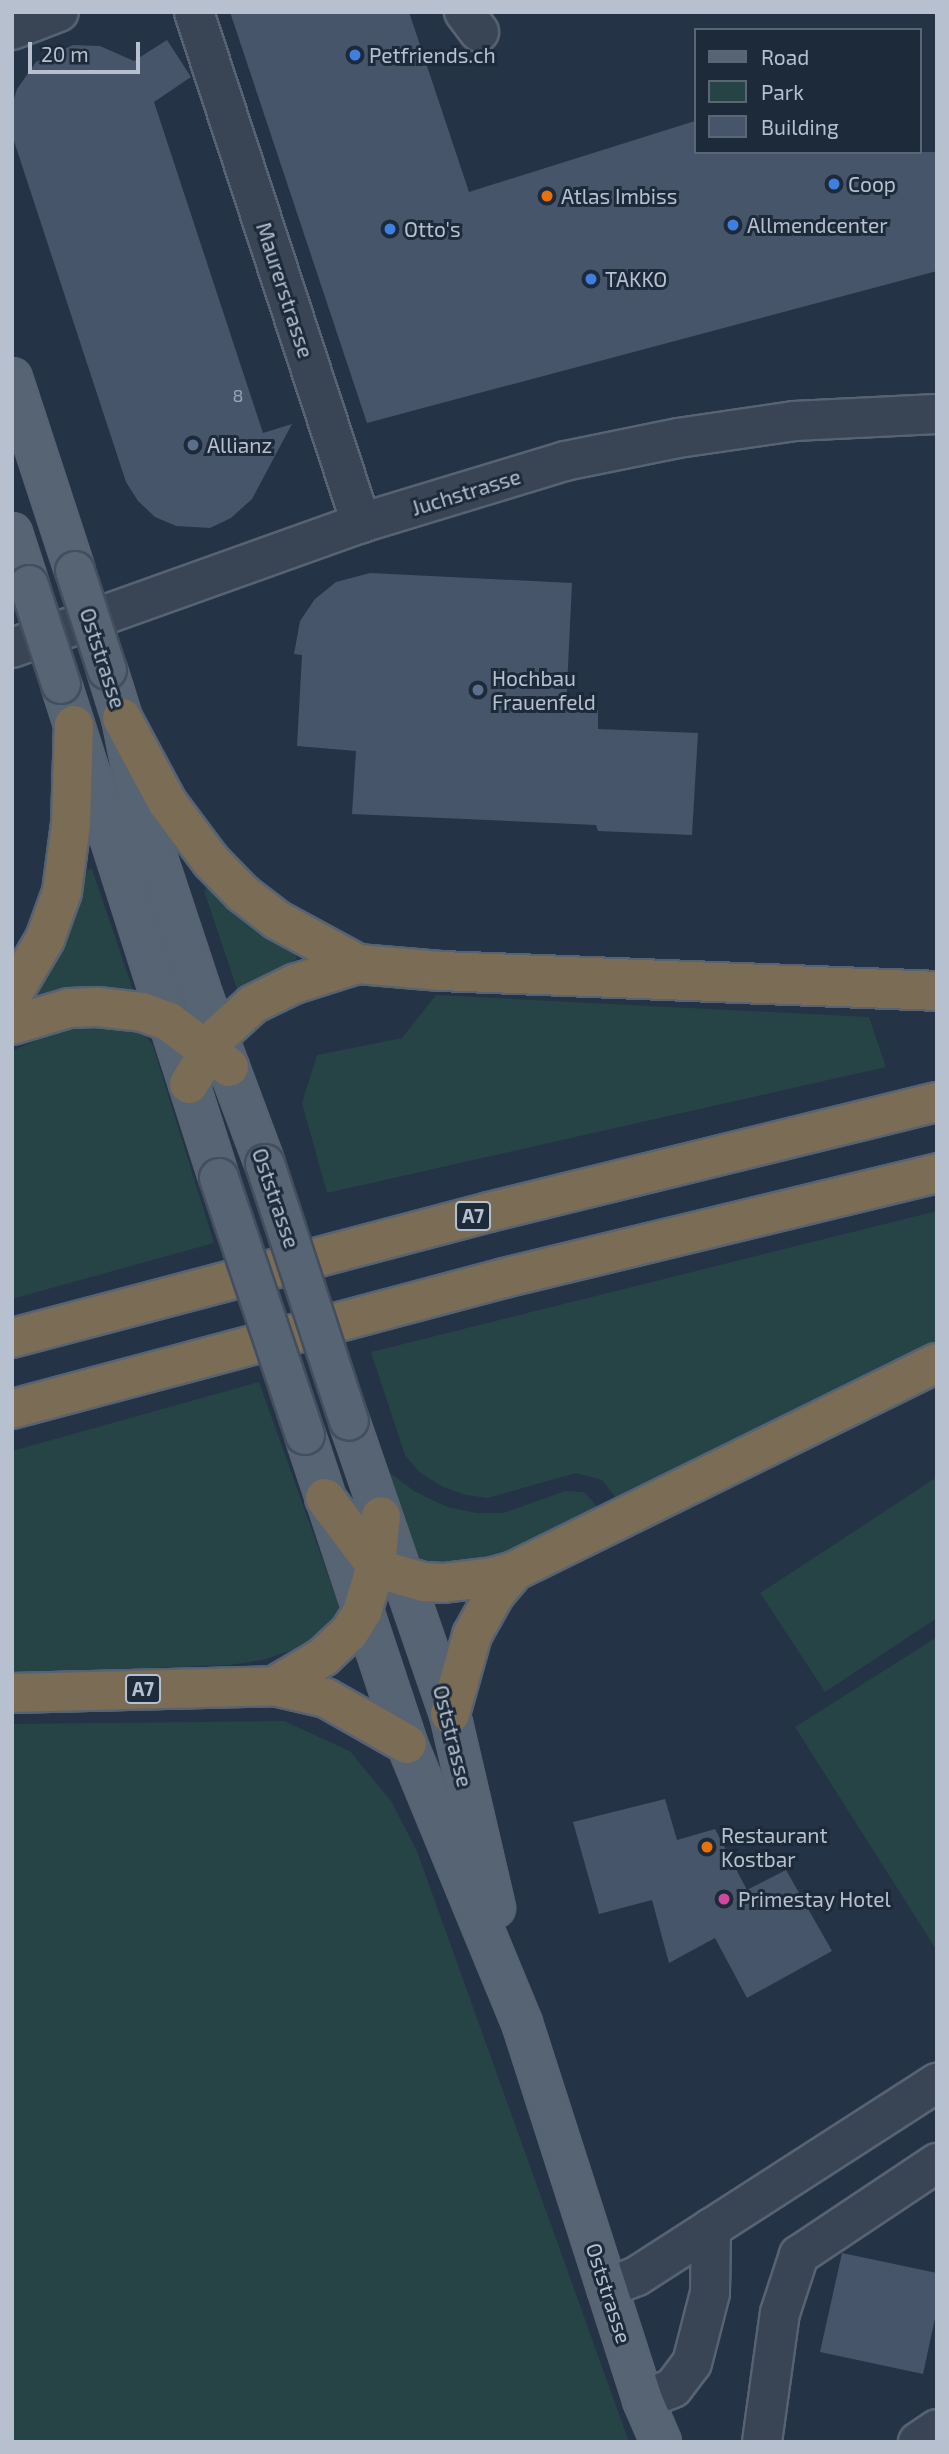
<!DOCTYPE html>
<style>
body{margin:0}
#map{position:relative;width:949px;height:2454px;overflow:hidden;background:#243345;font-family:"Exo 2",sans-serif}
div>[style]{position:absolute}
.green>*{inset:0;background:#264346}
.building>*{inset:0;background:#46556a}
.roads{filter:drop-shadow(2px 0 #576372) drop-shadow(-2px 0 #576372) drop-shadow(0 2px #576372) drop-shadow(0 -2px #576372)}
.minor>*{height:38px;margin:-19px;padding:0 19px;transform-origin:19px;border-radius:19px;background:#394554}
.major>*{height:38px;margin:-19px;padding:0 19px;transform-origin:19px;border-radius:19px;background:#576474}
.highway>*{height:38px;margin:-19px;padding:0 19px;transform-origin:19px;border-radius:19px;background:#7b6c55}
.bridges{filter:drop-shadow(2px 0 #434e5e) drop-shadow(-2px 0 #434e5e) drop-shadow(0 2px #434e5e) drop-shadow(0 -2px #434e5e)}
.major-bridge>*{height:38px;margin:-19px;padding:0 19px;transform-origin:19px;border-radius:19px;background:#576474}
.dots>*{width:19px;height:19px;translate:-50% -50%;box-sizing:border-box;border:4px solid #1d2a3a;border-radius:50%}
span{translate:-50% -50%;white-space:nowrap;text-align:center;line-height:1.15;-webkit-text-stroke:6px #1d2a3a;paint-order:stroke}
.number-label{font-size:18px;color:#9aa5b5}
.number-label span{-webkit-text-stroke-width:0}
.shield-label span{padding:2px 5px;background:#1d2a3a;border:2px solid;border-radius:5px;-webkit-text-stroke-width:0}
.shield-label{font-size:19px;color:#b6c0ce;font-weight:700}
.poi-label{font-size:21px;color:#b6c0ce}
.left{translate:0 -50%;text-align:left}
.street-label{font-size:21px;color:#b6c0ce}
.frame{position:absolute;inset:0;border:14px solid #b6c0ce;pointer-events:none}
.legend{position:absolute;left:694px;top:28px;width:228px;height:126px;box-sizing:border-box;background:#1d2a3a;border:2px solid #5a6675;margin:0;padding:9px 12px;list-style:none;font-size:21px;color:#b6c0ce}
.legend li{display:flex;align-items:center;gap:14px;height:35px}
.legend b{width:35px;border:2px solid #5a6675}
.scale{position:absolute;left:28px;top:42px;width:112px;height:32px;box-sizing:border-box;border:4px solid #b6c0ce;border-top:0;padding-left:9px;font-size:21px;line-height:24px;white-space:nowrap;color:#b6c0ce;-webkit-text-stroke:5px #1d2a3a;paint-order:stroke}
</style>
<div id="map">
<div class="green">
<div style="clip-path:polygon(92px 869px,133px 990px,105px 989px,40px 997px,38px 991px,64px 944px,77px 911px,87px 870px)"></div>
<div style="clip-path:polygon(208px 885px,295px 952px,297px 959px,244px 989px,237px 989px,204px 891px)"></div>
<div style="clip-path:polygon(436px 995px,869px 1017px,886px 1067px,327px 1193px,302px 1103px,317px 1055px,402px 1038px)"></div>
<div style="clip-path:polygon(83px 1026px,136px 1032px,147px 1037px,153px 1046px,214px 1243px,12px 1299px,12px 1051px,58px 1030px)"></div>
<div style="clip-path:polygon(937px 1211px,937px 1344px,616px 1498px,602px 1480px,576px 1473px,488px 1498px,466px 1495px,443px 1487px,419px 1472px,405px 1455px,371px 1352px)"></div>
<div style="clip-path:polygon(259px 1382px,338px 1603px,339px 1614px,335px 1624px,321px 1637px,295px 1649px,263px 1660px,230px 1665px,12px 1673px,12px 1451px)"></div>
<div style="clip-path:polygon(389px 1472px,414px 1491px,447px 1507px,477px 1513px,503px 1513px,565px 1491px,583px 1492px,592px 1500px,599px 1511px,500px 1557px,459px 1566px,423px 1563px,415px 1551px)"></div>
<div style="clip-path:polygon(937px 1477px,937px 1618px,825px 1692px,760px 1593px)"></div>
<div style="clip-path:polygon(937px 1637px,937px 1951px,795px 1727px)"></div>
<div style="clip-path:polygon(284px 1721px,350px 1751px,391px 1801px,417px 1851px,629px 2442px,12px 2442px,12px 1724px)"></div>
</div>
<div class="building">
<div style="clip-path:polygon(230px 12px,409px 12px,469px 192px,695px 121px,695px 152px,937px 152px,937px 271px,367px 423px)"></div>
<div style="clip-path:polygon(167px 40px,191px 77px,154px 102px,263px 433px,292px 424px,252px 499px,231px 518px,210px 528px,176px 526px,155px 517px,138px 501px,126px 482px,12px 135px,12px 105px,17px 89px,36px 62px,73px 45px,100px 46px,134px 61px)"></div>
<div style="clip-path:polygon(370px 573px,572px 583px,566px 708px,598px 710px,598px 729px,698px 733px,692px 835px,598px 831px,596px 825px,352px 814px,356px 751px,297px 746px,302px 655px,294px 654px,300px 621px,315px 599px,336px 582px)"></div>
<div style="clip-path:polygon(665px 1799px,677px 1840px,715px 1829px,747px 1890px,786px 1870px,832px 1951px,747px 1998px,715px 1938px,669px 1963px,652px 1900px,599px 1914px,573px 1822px)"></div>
<div style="clip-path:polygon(842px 2253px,937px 2273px,937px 2309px,923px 2374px,820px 2352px)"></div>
</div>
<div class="roads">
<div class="minor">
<div style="left:194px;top:12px;width:538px;rotate:71.9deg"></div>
<div style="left:464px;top:12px;width:25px;rotate:53deg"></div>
<div style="left:12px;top:30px;width:50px;rotate:-21deg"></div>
<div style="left:12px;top:648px;width:371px;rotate:-19.7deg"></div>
<div style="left:361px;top:523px;width:213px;rotate:-16.9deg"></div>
<div style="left:565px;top:461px;width:115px;rotate:-11.5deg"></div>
<div style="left:678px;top:438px;width:117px;rotate:-8.3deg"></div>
<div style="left:794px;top:421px;width:143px;rotate:-2.8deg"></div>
<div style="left:607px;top:2288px;width:32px;rotate:-22deg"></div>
<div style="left:637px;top:2276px;width:357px;rotate:-32.8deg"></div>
<div style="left:643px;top:2400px;width:32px;rotate:-22deg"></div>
<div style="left:673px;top:2388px;width:31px;rotate:-53deg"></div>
<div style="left:692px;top:2363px;width:72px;rotate:-75.6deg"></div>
<div style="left:710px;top:2293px;width:65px;rotate:-89.1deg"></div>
<div style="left:762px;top:2442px;width:130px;rotate:-82.1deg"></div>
<div style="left:780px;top:2313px;width:61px;rotate:-71.9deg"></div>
<div style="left:799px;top:2255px;width:166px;rotate:-33.7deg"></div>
<div style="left:918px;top:2442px;width:23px;rotate:-34deg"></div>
</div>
<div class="major">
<div style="left:12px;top:378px;width:203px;rotate:71.9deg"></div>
<div style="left:12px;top:533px;width:55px;rotate:71.9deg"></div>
<div style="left:107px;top:670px;width:50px;rotate:72.6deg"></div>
<div style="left:122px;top:718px;width:91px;rotate:78.6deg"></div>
<div style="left:140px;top:807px;width:201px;rotate:71.7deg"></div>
<div style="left:203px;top:998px;width:177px;rotate:69.5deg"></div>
<div style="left:61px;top:684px;width:519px;rotate:72.26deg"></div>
<div style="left:349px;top:1421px;width:310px;rotate:71deg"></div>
<div style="left:450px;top:1714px;width:199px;rotate:76.9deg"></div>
<div style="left:305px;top:1435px;width:325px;rotate:71.7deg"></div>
<div style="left:407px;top:1744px;width:302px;rotate:67.6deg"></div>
<div style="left:522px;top:2023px;width:396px;rotate:72.2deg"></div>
<div style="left:643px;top:2400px;width:46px;rotate:66.8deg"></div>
</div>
<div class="highway">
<div style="left:122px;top:718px;width:95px;rotate:61.8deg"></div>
<div style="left:167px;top:802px;width:74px;rotate:53.3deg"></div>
<div style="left:211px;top:861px;width:45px;rotate:45.9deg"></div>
<div style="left:242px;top:893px;width:44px;rotate:37.6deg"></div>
<div style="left:277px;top:920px;width:92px;rotate:28.5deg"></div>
<div style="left:12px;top:995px;width:65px;rotate:-59.5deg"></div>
<div style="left:45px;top:939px;width:50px;rotate:-70.1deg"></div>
<div style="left:62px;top:892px;width:69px;rotate:-82.5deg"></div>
<div style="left:71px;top:824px;width:99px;rotate:-88.3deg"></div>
<div style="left:12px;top:1025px;width:59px;rotate:-16.6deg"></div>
<div style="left:69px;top:1008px;width:28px;rotate:-2deg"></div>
<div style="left:97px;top:1007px;width:45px;rotate:6.3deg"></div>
<div style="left:142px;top:1012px;width:29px;rotate:20deg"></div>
<div style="left:169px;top:1022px;width:75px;rotate:36.9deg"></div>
<div style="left:189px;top:1084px;width:56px;rotate:-58.9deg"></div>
<div style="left:218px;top:1036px;width:47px;rotate:-42.4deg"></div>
<div style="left:253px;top:1004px;width:46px;rotate:-26deg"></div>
<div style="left:294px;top:984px;width:67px;rotate:-17.4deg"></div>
<div style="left:358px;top:964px;width:83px;rotate:4.8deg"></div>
<div style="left:441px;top:971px;width:496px;rotate:2.3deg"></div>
<div style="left:12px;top:1338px;width:493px;rotate:-14.8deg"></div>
<div style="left:489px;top:1212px;width:461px;rotate:-13.8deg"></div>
<div style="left:12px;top:1409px;width:509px;rotate:-14.91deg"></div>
<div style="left:504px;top:1278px;width:446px;rotate:-13.6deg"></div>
<div style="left:325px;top:1498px;width:85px;rotate:53.1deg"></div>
<div style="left:376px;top:1566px;width:14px;rotate:25deg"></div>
<div style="left:389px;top:1572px;width:36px;rotate:16deg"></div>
<div style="left:424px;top:1582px;width:19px;rotate:3deg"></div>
<div style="left:443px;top:1583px;width:50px;rotate:-6.8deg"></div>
<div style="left:493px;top:1577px;width:22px;rotate:-16deg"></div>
<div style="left:514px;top:1571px;width:471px;rotate:-26.2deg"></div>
<div style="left:274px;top:1686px;width:57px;rotate:-30.6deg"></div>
<div style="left:323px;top:1657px;width:35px;rotate:-43deg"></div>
<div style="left:349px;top:1633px;width:25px;rotate:-58deg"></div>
<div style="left:362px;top:1612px;width:48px;rotate:-73.1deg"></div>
<div style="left:376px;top:1566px;width:50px;rotate:-84.3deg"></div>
<div style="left:12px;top:1693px;width:262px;rotate:-1.5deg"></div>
<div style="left:274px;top:1686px;width:53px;rotate:13deg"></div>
<div style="left:326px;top:1698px;width:93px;rotate:29.6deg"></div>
<div style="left:450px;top:1714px;width:82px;rotate:-74.4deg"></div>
<div style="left:472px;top:1635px;width:47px;rotate:-60.7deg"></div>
<div style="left:495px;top:1594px;width:30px;rotate:-50deg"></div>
</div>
</div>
<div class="bridges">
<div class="major-bridge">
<div style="left:75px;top:571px;width:104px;rotate:72.1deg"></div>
<div style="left:29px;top:585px;width:104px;rotate:72.1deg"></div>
<div style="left:265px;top:1164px;width:270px;rotate:71.9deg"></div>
<div style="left:219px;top:1178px;width:271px;rotate:71.5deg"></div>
</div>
</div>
<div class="dots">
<div style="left:355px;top:55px;background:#3f7fe0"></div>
<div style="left:834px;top:184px;background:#3f7fe0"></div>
<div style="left:547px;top:196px;background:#e8710a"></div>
<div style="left:733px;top:225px;background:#3f7fe0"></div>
<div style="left:390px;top:229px;background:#3f7fe0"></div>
<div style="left:591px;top:279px;background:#3f7fe0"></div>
<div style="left:193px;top:445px;background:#5c6f8a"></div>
<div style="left:478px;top:690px;background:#5c6f8a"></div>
<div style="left:707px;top:1847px;background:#e8710a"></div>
<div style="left:724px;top:1899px;background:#d1479c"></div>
</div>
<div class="number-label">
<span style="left:238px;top:395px">8</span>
</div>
<div class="shield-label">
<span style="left:473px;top:1216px">A7</span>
<span style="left:143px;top:1689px">A7</span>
</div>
<div class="poi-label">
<span class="left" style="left:369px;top:55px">Petfriends.ch</span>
<span class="left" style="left:848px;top:184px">Coop</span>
<span class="left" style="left:561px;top:196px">Atlas Imbiss</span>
<span class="left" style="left:747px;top:225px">Allmendcenter</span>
<span class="left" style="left:404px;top:229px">Otto's</span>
<span class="left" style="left:605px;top:279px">TAKKO</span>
<span class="left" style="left:207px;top:445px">Allianz</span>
<span class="left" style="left:492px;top:690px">Hochbau<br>Frauenfeld</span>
<span class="left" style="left:721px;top:1847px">Restaurant<br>Kostbar</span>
<span class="left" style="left:738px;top:1899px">Primestay Hotel</span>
</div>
<div class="street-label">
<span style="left:285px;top:290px;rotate:72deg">Maurerstrasse</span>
<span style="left:466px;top:492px;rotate:-17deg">Juchstrasse</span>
<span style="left:103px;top:658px;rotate:72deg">Oststrasse</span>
<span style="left:276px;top:1198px;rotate:71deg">Oststrasse</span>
<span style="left:453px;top:1736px;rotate:76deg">Oststrasse</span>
<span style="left:609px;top:2293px;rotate:72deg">Oststrasse</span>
</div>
<div class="frame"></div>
<ul class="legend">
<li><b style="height:9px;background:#576474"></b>Road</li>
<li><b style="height:19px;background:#264346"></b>Park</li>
<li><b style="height:19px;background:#46556a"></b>Building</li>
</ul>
<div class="scale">20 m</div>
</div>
